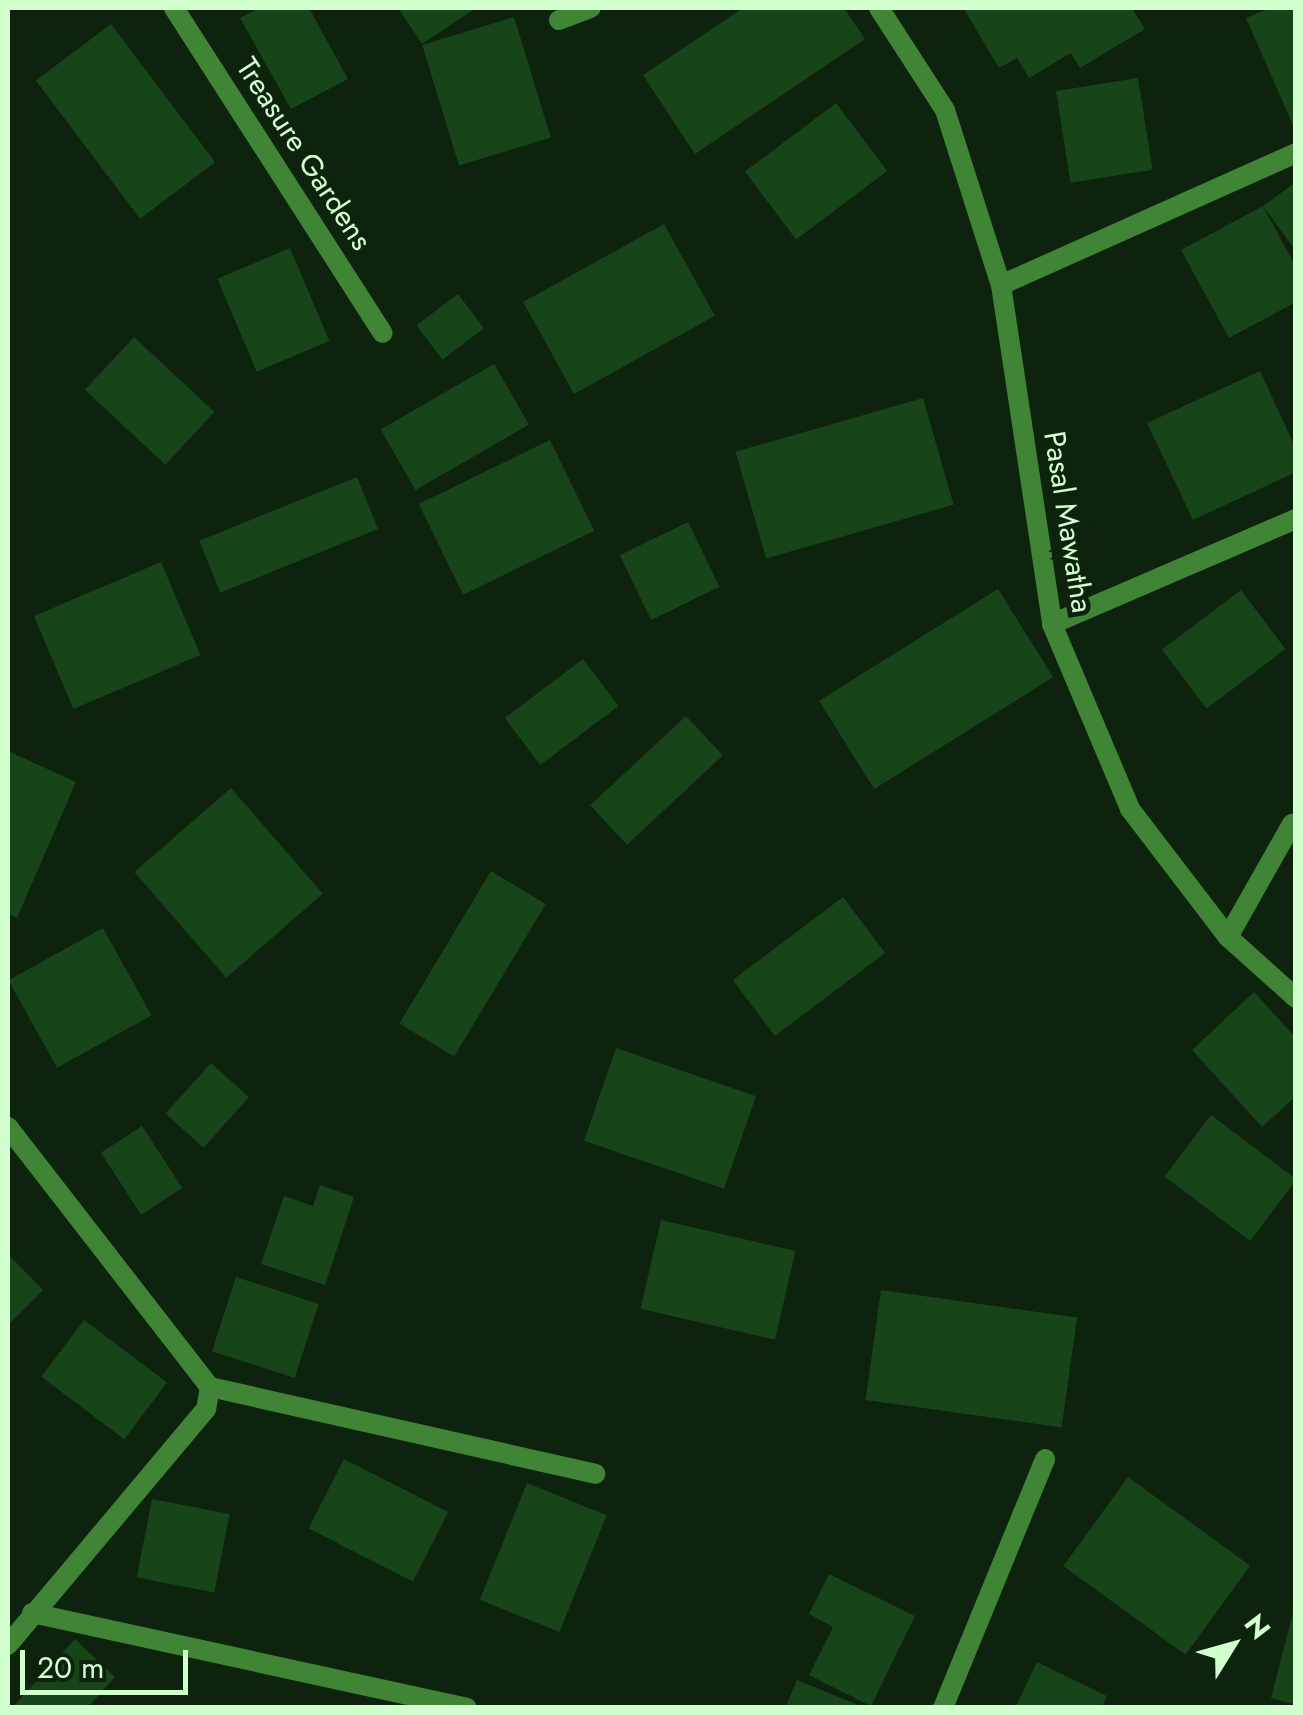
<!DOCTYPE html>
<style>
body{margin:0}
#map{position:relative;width:1303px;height:1715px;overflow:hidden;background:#0d230d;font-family:Jost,sans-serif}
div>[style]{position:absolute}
.building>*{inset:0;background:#18441a;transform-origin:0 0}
.lane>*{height:20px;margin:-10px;padding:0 10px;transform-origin:10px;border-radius:10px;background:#408436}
.street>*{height:20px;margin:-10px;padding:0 10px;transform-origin:10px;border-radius:10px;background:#408436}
span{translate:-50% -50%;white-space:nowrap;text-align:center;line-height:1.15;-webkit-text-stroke:10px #0d230d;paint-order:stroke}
.street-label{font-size:30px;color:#d1ffce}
.frame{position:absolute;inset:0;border:10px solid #d1ffce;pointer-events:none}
.north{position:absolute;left:1183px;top:1595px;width:100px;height:100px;-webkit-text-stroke:8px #0d230d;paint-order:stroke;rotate:53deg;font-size:28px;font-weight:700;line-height:40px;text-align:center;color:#d1ffce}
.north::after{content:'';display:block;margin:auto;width:35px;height:45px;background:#d1ffce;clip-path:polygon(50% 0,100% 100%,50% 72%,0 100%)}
.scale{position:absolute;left:20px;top:1650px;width:168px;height:45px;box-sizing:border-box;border:5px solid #d1ffce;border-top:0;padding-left:12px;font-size:30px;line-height:35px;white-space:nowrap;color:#d1ffce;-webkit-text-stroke:8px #0d230d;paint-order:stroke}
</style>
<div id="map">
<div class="building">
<div style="clip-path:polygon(259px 8px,309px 8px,348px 79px,291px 109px,240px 18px)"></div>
<div style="clip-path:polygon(398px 8px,476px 8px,422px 44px)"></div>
<div style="clip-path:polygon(743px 8px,844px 8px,865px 39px,695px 154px,643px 75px)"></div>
<div style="clip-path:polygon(1132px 8px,1145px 29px,1080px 68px,1071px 53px,1029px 78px,1017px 58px,999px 68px,964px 9px)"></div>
<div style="clip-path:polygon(1270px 8px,1296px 8px,1296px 132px,1246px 18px)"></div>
<div style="left:514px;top:17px;width:126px;height:96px;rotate:73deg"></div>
<div style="left:111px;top:24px;width:173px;height:94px;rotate:53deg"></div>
<div style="left:1138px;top:78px;width:93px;height:83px;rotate:81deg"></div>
<div style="left:836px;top:103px;width:85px;height:114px;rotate:53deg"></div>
<div style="clip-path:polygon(1296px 182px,1296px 251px,1263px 206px)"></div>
<div style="clip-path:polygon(1263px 206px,1296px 267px,1296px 302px,1229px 338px,1181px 250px)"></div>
<div style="left:664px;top:224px;width:105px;height:161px;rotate:61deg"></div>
<div style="left:290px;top:248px;width:101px;height:79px;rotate:67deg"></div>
<div style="left:458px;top:294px;width:43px;height:52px;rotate:53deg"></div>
<div style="left:134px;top:337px;width:110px;height:72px;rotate:43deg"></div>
<div style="left:494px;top:364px;width:70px;height:131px;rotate:60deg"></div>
<div style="clip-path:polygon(1260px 371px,1296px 449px,1296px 472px,1193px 520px,1147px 423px)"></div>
<div style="left:923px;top:398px;width:111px;height:195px;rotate:74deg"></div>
<div style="left:550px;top:440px;width:101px;height:146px;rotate:64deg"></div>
<div style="left:357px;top:477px;width:56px;height:170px;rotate:68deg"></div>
<div style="left:688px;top:522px;width:72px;height:76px;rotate:64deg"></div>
<div style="left:161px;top:562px;width:101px;height:138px;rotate:67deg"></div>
<div style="left:998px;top:589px;width:104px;height:211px;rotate:58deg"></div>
<div style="left:1241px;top:590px;width:74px;height:99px;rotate:53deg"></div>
<div style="left:583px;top:659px;width:59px;height:98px;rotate:53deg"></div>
<div style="left:686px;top:716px;width:54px;height:131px;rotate:47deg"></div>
<div style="clip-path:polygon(8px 751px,76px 782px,17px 918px,8px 914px)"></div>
<div style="left:231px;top:788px;width:140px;height:128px;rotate:49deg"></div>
<div style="left:491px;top:871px;width:64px;height:178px;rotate:31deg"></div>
<div style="left:843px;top:897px;width:70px;height:138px;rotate:53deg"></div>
<div style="left:103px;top:928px;width:100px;height:108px;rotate:61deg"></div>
<div style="clip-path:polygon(1254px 992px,1296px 1038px,1296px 1096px,1262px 1127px,1192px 1050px)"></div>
<div style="left:616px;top:1048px;width:148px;height:98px;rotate:19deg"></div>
<div style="left:211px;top:1063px;width:51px;height:68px;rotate:42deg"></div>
<div style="left:1211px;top:1115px;width:107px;height:77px;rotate:37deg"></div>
<div style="left:142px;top:1126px;width:74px;height:49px;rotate:57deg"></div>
<div style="clip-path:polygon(320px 1185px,354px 1197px,325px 1285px,261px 1264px,284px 1196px,313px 1206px)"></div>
<div style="left:661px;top:1220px;width:138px;height:91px;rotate:13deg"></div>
<div style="clip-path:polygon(8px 1254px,43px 1290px,8px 1325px)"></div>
<div style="left:236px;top:1277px;width:87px;height:78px;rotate:18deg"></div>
<div style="left:881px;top:1290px;width:198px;height:111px;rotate:8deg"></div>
<div style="left:84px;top:1320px;width:104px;height:71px;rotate:37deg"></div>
<div style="left:344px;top:1459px;width:117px;height:78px;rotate:27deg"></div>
<div style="left:1128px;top:1477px;width:151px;height:110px;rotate:36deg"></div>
<div style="left:527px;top:1483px;width:86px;height:126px;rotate:22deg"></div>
<div style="left:152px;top:1499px;width:79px;height:80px;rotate:11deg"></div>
<div style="clip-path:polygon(829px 1574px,915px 1616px,871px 1706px,809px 1675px,833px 1627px,809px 1614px)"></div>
<div style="clip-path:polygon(1294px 1609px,1296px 1609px,1296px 1705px,1271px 1698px)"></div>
<div style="clip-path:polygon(75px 1639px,115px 1677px,87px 1708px,12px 1708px)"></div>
<div style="clip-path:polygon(1037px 1662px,1107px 1696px,1101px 1708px,1015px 1708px)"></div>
<div style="clip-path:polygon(797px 1680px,863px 1707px,863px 1708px,785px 1708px)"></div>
</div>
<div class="lane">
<div style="left:559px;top:20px;width:34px;rotate:-21deg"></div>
<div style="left:1001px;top:285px;width:323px;rotate:-24.1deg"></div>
<div style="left:1052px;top:624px;width:266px;rotate:-23.3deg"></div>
<div style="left:1228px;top:937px;width:130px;rotate:-60.5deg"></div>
<div style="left:210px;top:1387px;width:395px;rotate:12.7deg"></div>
<div style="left:943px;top:1708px;width:269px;rotate:-67.7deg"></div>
</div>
<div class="street">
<div style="left:174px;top:8px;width:386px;rotate:57.3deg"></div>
<div style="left:879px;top:8px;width:121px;rotate:57.1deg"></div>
<div style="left:945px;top:110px;width:184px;rotate:72.3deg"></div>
<div style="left:1001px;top:285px;width:343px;rotate:81.4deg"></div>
<div style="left:1052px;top:624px;width:201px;rotate:67.1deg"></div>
<div style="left:1130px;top:809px;width:161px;rotate:52.6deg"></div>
<div style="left:1228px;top:937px;width:91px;rotate:41.9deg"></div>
<div style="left:8px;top:1127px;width:329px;rotate:52.2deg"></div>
<div style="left:210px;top:1387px;width:22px;rotate:100deg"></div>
<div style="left:206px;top:1409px;width:308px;rotate:130deg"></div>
<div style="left:32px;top:1613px;width:445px;rotate:12.3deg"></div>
</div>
<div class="street-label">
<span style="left:304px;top:154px;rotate:57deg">Treasure Gardens</span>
<span style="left:1068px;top:522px;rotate:81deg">Pasal Mawatha</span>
</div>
<div class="frame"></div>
<div class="north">N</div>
<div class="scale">20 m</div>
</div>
